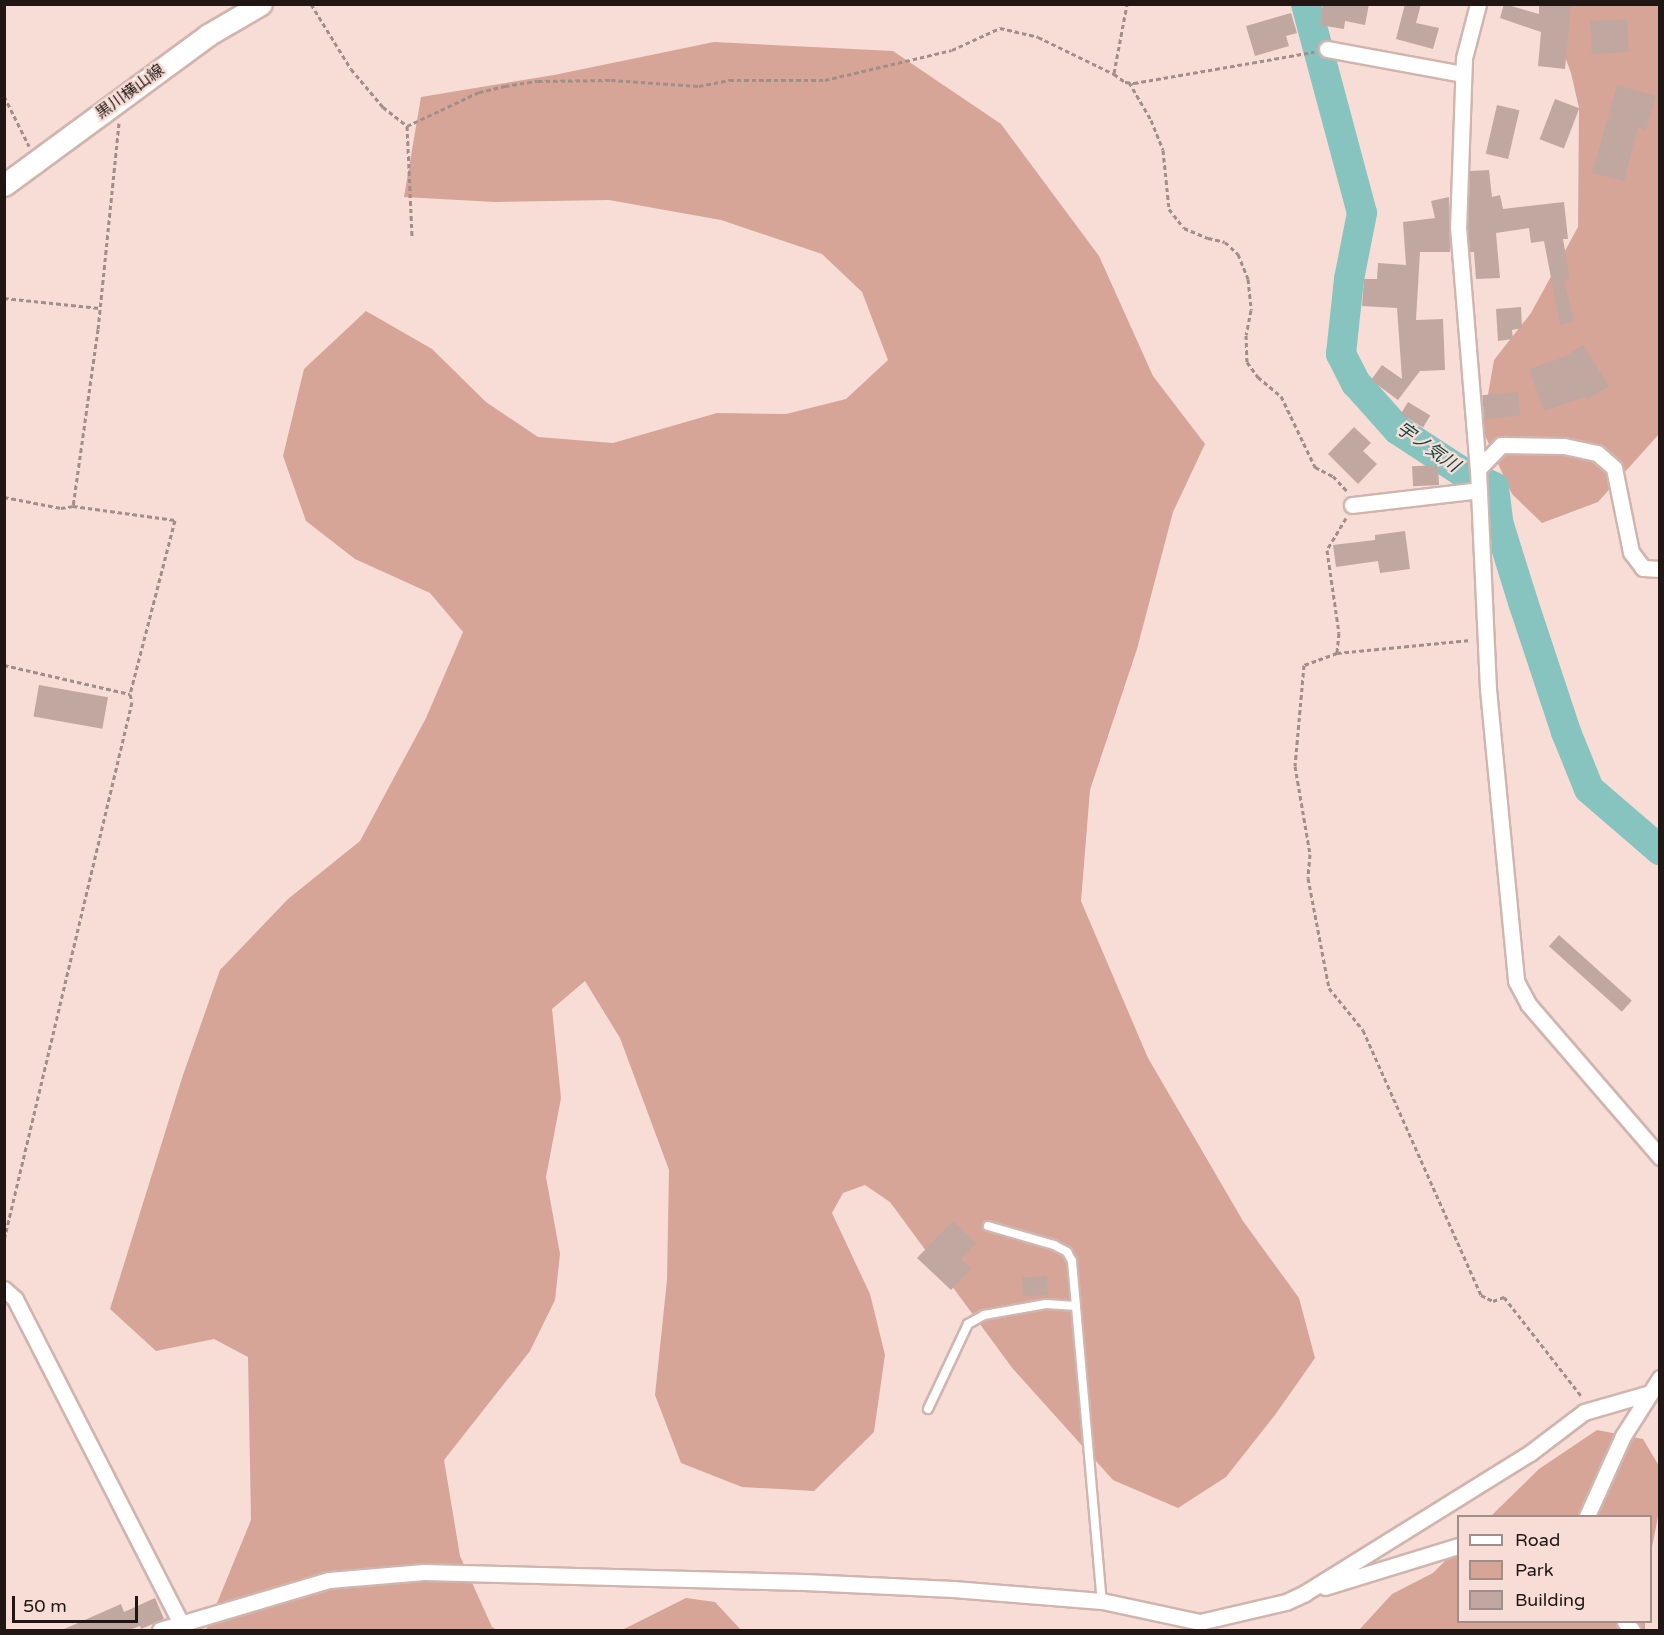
<!DOCTYPE html>
<meta charset="utf-8">
<style>
body{margin:0}
#map{position:relative;width:1664px;height:1635px;overflow:hidden;background:#f7ddd5;font-family:"Varela Round","Noto Sans JP",sans-serif}
div>[style]{position:absolute}
.green>*{inset:0;background:#d6a598}
.river>*{height:30px;margin:-15px;padding:0 15px;transform-origin:15px;border-radius:15px;background:#87c4c0}
.building>*{inset:0;background:#c0a7a0;transform-origin:0 0}
.path>*{height:3px;margin-top:-1.5px;transform-origin:0;background:repeating-linear-gradient(90deg,#a18e88 0 4.5px,transparent 0 7.5px)}
.roads{filter:drop-shadow(2px 0 #cfb5ae) drop-shadow(-2px 0 #cfb5ae) drop-shadow(0 2px #cfb5ae) drop-shadow(0 -2px #cfb5ae)}
.lane>*{height:8px;margin:-4px;padding:0 4px;transform-origin:4px;border-radius:4px;background:#fff}
.street>*{height:15px;margin:-7.5px;padding:0 7.5px;transform-origin:7.5px;border-radius:7.5px;background:#fff}
.secondary>*{height:21px;margin:-10.5px;padding:0 10.5px;transform-origin:10.5px;border-radius:10.5px;background:#fff}
span{translate:-50% -50%;white-space:nowrap;text-align:center;line-height:1.15;-webkit-text-stroke:4.5px #f7ddd5;paint-order:stroke}
.street-label{font-size:16px;color:#201715}
.water-label{font-size:18px;color:#114845;font-style:italic}
.frame{position:absolute;inset:0;border:6px solid #201715;pointer-events:none}
.legend{position:absolute;left:1457px;top:1515px;width:195px;height:108px;box-sizing:border-box;background:#f7ddd5;border:2px solid #a18e88;margin:0;padding:8px 10px;list-style:none;font-size:18px;color:#201715}
.legend li{display:flex;align-items:center;gap:12px;height:30px}
.legend b{width:30px;border:2px solid #a18e88}
.scale{position:absolute;left:12px;top:1596px;width:126px;height:27px;box-sizing:border-box;border:3px solid #201715;border-top:0;padding-left:8px;font-size:18px;line-height:21px;white-space:nowrap;color:#201715;-webkit-text-stroke:4px #f7ddd5;paint-order:stroke}
</style>
<div id="map">
<div class="green">
<div style="clip-path:polygon(1546px 5px,1659px 5px,1659px 434px,1598px 502px,1542px 523px,1512px 494px,1482px 429px,1494px 360px,1531px 313px,1578px 227px,1579px 108px,1571px 73px)"></div>
<div style="clip-path:polygon(714px 42px,893px 51px,1001px 124px,1099px 256px,1153px 376px,1205px 444px,1173px 512px,1137px 649px,1090px 790px,1081px 901px,1148px 1058px,1243px 1221px,1299px 1298px,1315px 1358px,1275px 1415px,1226px 1477px,1178px 1508px,1113px 1480px,1013px 1369px,890px 1202px,865px 1185px,843px 1193px,832px 1213px,870px 1294px,885px 1355px,874px 1432px,814px 1491px,742px 1487px,681px 1463px,655px 1395px,667px 1280px,669px 1170px,620px 1038px,585px 981px,552px 1009px,561px 1098px,546px 1177px,560px 1254px,555px 1300px,530px 1351px,444px 1460px,460px 1556px,492px 1627px,497px 1630px,206px 1630px,251px 1520px,248px 1357px,214px 1339px,156px 1351px,110px 1309px,182px 1078px,220px 970px,288px 899px,360px 841px,426px 718px,463px 632px,430px 593px,355px 559px,306px 521px,283px 456px,304px 369px,366px 311px,432px 349px,486px 402px,538px 437px,613px 443px,717px 413px,786px 414px,846px 399px,888px 360px,862px 292px,822px 254px,721px 220px,609px 200px,495px 202px,404px 197px,421px 97px,554px 75px)"></div>
<div style="clip-path:polygon(1597px 1430px,1643px 1439px,1659px 1466px,1659px 1512px,1651px 1552px,1650px 1516px,1491px 1516px,1539px 1469px)"></div>
<div style="clip-path:polygon(1458px 1548px,1458px 1622px,1645px 1622px,1645px 1630px,1359px 1630px,1392px 1594px,1433px 1573px)"></div>
<div style="clip-path:polygon(686px 1598px,715px 1602px,741px 1630px,622px 1630px)"></div>
</div>
<div class="river">
<div style="left:1306px;top:4px;width:216px;rotate:75deg"></div>
<div style="left:1362px;top:213px;width:67px;rotate:101.1deg"></div>
<div style="left:1349px;top:279px;width:75px;rotate:96.1deg"></div>
<div style="left:1341px;top:354px;width:33px;rotate:63deg"></div>
<div style="left:1356px;top:383px;width:63px;rotate:48.2deg"></div>
<div style="left:1398px;top:430px;width:75px;rotate:33.1deg"></div>
<div style="left:1461px;top:471px;width:37px;rotate:26deg"></div>
<div style="left:1494px;top:487px;width:38px;rotate:83deg"></div>
<div style="left:1499px;top:525px;width:81px;rotate:72.7deg"></div>
<div style="left:1523px;top:602px;width:137px;rotate:71.7deg"></div>
<div style="left:1566px;top:732px;width:61px;rotate:68deg"></div>
<div style="left:1589px;top:789px;width:94px;rotate:40.7deg"></div>
</div>
<div class="building">
<div style="clip-path:polygon(1323px 4px,1369px 4px,1365px 25px,1345px 21px,1344px 29px,1320px 25px)"></div>
<div style="clip-path:polygon(1405px 4px,1421px 4px,1416px 23px,1439px 28px,1433px 49px,1396px 39px)"></div>
<div style="clip-path:polygon(1504px 4px,1539px 14px,1539px 4px,1571px 4px,1565px 69px,1538px 66px,1541px 32px,1500px 18px)"></div>
<div style="clip-path:polygon(1291px 13px,1297px 33px,1286px 36px,1289px 46px,1255px 56px,1246px 26px)"></div>
<div style="left:1627px;top:19px;width:33px;height:37px;rotate:87deg"></div>
<div style="clip-path:polygon(1617px 85px,1656px 96px,1646px 130px,1638px 127px,1624px 181px,1592px 173px)"></div>
<div style="left:1555px;top:99px;width:26px;height:43px;rotate:21deg"></div>
<div style="left:1497px;top:105px;width:23px;height:50px;rotate:13deg"></div>
<div style="clip-path:polygon(1489px 170px,1492px 197px,1500px 195px,1503px 209px,1564px 202px,1568px 239px,1563px 239px,1570px 279px,1564px 280px,1574px 321px,1560px 325px,1544px 241px,1531px 243px,1529px 228px,1496px 233px,1500px 278px,1476px 279px,1474px 252px,1470px 252px,1468px 227px,1470px 171px)"></div>
<div style="clip-path:polygon(1449px 197px,1450px 252px,1420px 252px,1416px 320px,1443px 319px,1445px 370px,1420px 371px,1398px 400px,1371px 380px,1382px 365px,1402px 379px,1397px 308px,1362px 306px,1364px 279px,1377px 279px,1378px 263px,1406px 265px,1403px 222px,1435px 218px,1431px 201px)"></div>
<div style="clip-path:polygon(1521px 307px,1522px 328px,1512px 330px,1513px 339px,1498px 341px,1496px 309px)"></div>
<div style="clip-path:polygon(1583px 345px,1609px 386px,1587px 400px,1585px 397px,1544px 411px,1529px 369px,1564px 357px)"></div>
<div style="left:1518px;top:392px;width:24px;height:36px;rotate:85deg"></div>
<div style="left:1408px;top:402px;width:26px;height:14px;rotate:31deg"></div>
<div style="clip-path:polygon(1354px 427px,1371px 443px,1363px 451px,1377px 464px,1358px 484px,1328px 454px)"></div>
<div style="left:1438px;top:465px;width:20px;height:26px;rotate:87deg"></div>
<div style="clip-path:polygon(1405px 531px,1410px 569px,1380px 573px,1378px 561px,1336px 567px,1333px 545px,1375px 540px,1375px 535px)"></div>
<div style="left:39px;top:685px;width:70px;height:32px;rotate:10deg"></div>
<div style="left:1559px;top:935px;width:98px;height:15px;rotate:42deg"></div>
<div style="clip-path:polygon(953px 1221px,976px 1243px,961px 1259px,971px 1269px,951px 1290px,917px 1258px)"></div>
<div style="left:1047px;top:1276px;width:19px;height:25px;rotate:87deg"></div>
<div style="clip-path:polygon(155px 1598px,164px 1619px,141px 1629px,140px 1626px,129px 1630px,62px 1630px,121px 1604px,124px 1612px)"></div>
</div>
<div class="path">
<div style="left:311px;top:4px;width:76px;rotate:58.4deg"></div>
<div style="left:351px;top:69px;width:50px;rotate:49.9deg"></div>
<div style="left:383px;top:107px;width:31px;rotate:38deg"></div>
<div style="left:407px;top:126px;width:110px;rotate:87.4deg"></div>
<div style="left:1114px;top:73px;width:70px;rotate:-79.3deg"></div>
<div style="left:1129px;top:82px;width:44px;rotate:59.9deg"></div>
<div style="left:1151px;top:120px;width:32px;rotate:68deg"></div>
<div style="left:1163px;top:150px;width:59px;rotate:84.2deg"></div>
<div style="left:1169px;top:209px;width:24px;rotate:52deg"></div>
<div style="left:1184px;top:228px;width:26px;rotate:23deg"></div>
<div style="left:1208px;top:238px;width:17px;rotate:13deg"></div>
<div style="left:1225px;top:242px;width:18px;rotate:43deg"></div>
<div style="left:1238px;top:254px;width:27px;rotate:68deg"></div>
<div style="left:1248px;top:279px;width:31px;rotate:84deg"></div>
<div style="left:1251px;top:310px;width:25px;rotate:101deg"></div>
<div style="left:1246px;top:335px;width:27px;rotate:88deg"></div>
<div style="left:1247px;top:362px;width:19px;rotate:54deg"></div>
<div style="left:1258px;top:377px;width:30px;rotate:40deg"></div>
<div style="left:1281px;top:396px;width:79px;rotate:64.4deg"></div>
<div style="left:1315px;top:467px;width:20px;rotate:27deg"></div>
<div style="left:1333px;top:476px;width:21px;rotate:47deg"></div>
<div style="left:4px;top:96px;width:56px;rotate:63.4deg"></div>
<div style="left:119px;top:123px;width:207px;rotate:95.8deg"></div>
<div style="left:98px;top:329px;width:179px;rotate:98deg"></div>
<div style="left:73px;top:506px;width:103px;rotate:7.8deg"></div>
<div style="left:175px;top:520px;width:180px;rotate:104.5deg"></div>
<div style="left:407px;top:126px;width:80px;rotate:-25.3deg"></div>
<div style="left:479px;top:92px;width:27px;rotate:-13deg"></div>
<div style="left:505px;top:86px;width:33px;rotate:-9deg"></div>
<div style="left:538px;top:81px;width:73px;rotate:-0.8deg"></div>
<div style="left:611px;top:80px;width:88px;rotate:3.9deg"></div>
<div style="left:699px;top:86px;width:31px;rotate:-11deg"></div>
<div style="left:729px;top:80px;width:96px"></div>
<div style="left:825px;top:80px;width:130px;rotate:-13.3deg"></div>
<div style="left:952px;top:50px;width:53px;rotate:-24.6deg"></div>
<div style="left:1000px;top:28px;width:39px;rotate:13deg"></div>
<div style="left:1038px;top:37px;width:85px;rotate:26deg"></div>
<div style="left:1114px;top:74px;width:14px;rotate:36deg"></div>
<div style="left:1125px;top:82px;width:9px;rotate:6deg"></div>
<div style="left:1134px;top:83px;width:183px;rotate:-9.8deg"></div>
<div style="left:4px;top:298px;width:96px;rotate:6deg"></div>
<div style="left:4px;top:497px;width:58px;rotate:10.9deg"></div>
<div style="left:61px;top:508px;width:12px;rotate:-9deg"></div>
<div style="left:1346px;top:518px;width:37px;rotate:121deg"></div>
<div style="left:1327px;top:550px;width:84px;rotate:81.8deg"></div>
<div style="left:1339px;top:633px;width:20px;rotate:96deg"></div>
<div style="left:1337px;top:653px;width:134px;rotate:-5.6deg"></div>
<div style="left:1337px;top:653px;width:35px;rotate:160deg"></div>
<div style="left:1304px;top:665px;width:101px;rotate:95.1deg"></div>
<div style="left:1295px;top:766px;width:89px;rotate:80.3deg"></div>
<div style="left:1310px;top:854px;width:24px;rotate:95deg"></div>
<div style="left:1308px;top:878px;width:112px;rotate:79.2deg"></div>
<div style="left:1329px;top:988px;width:54px;rotate:51deg"></div>
<div style="left:1363px;top:1030px;width:290px;rotate:66deg"></div>
<div style="left:1481px;top:1295px;width:13px;rotate:27deg"></div>
<div style="left:1493px;top:1301px;width:12px;rotate:-20deg"></div>
<div style="left:1504px;top:1297px;width:127px;rotate:52deg"></div>
<div style="left:4px;top:665px;width:129px;rotate:13deg"></div>
<div style="left:130px;top:694px;width:8px;rotate:76deg"></div>
<div style="left:132px;top:702px;width:553px;rotate:103.38deg"></div>
</div>
<div class="roads">
<div class="lane">
<div style="left:988px;top:1226px;width:69px;rotate:16.1deg"></div>
<div style="left:1054px;top:1245px;width:15px;rotate:28deg"></div>
<div style="left:1067px;top:1252px;width:10px;rotate:61deg"></div>
<div style="left:1072px;top:1261px;width:341px;rotate:85deg"></div>
<div style="left:928px;top:1409px;width:94px;rotate:-64.8deg"></div>
<div style="left:968px;top:1324px;width:18px;rotate:-29deg"></div>
<div style="left:984px;top:1315px;width:63px;rotate:-10.1deg"></div>
<div style="left:1046px;top:1304px;width:30px;rotate:4deg"></div>
</div>
<div class="street">
<div style="left:1478px;top:4px;width:56px;rotate:104.5deg"></div>
<div style="left:1464px;top:58px;width:169px;rotate:92deg"></div>
<div style="left:1458px;top:227px;width:243px;rotate:85.3deg"></div>
<div style="left:1478px;top:469px;width:220px;rotate:87.4deg"></div>
<div style="left:1488px;top:689px;width:293px;rotate:84.5deg"></div>
<div style="left:1516px;top:981px;width:27px;rotate:62deg"></div>
<div style="left:1529px;top:1005px;width:201px;rotate:49.2deg"></div>
<div style="left:1327px;top:49px;width:138px;rotate:10.4deg"></div>
<div style="left:1478px;top:469px;width:33px;rotate:-46deg"></div>
<div style="left:1501px;top:445px;width:63px;rotate:0.9deg"></div>
<div style="left:1564px;top:446px;width:34px;rotate:12deg"></div>
<div style="left:1597px;top:453px;width:23px;rotate:41deg"></div>
<div style="left:1614px;top:468px;width:86px;rotate:78.6deg"></div>
<div style="left:1631px;top:552px;width:20px;rotate:53deg"></div>
<div style="left:1643px;top:568px;width:17px;rotate:3deg"></div>
<div style="left:1352px;top:505px;width:128px;rotate:-6.7deg"></div>
<div style="left:4px;top:1289px;width:15px;rotate:42deg"></div>
<div style="left:15px;top:1299px;width:364px;rotate:62.9deg"></div>
<div style="left:1587px;top:1516px;width:88px;rotate:-65.8deg"></div>
<div style="left:1623px;top:1436px;width:69px;rotate:-57.5deg"></div>
<div style="left:1325px;top:1587px;width:139px;rotate:-17.1deg"></div>
<div style="left:1625px;top:1622px;width:11px;rotate:49deg"></div>
<div style="left:160px;top:1630px;width:176px;rotate:-16.5deg"></div>
<div style="left:329px;top:1580px;width:95px;rotate:-4.8deg"></div>
<div style="left:424px;top:1572px;width:380px;rotate:1.5deg"></div>
<div style="left:804px;top:1582px;width:149px;rotate:2.7deg"></div>
<div style="left:953px;top:1589px;width:149px;rotate:4.6deg"></div>
<div style="left:1102px;top:1601px;width:100px;rotate:12.1deg"></div>
<div style="left:1200px;top:1622px;width:88px;rotate:-13.1deg"></div>
<div style="left:1286px;top:1602px;width:21px;rotate:-25deg"></div>
<div style="left:1305px;top:1593px;width:265px;rotate:-31.9deg"></div>
<div style="left:1530px;top:1453px;width:68px;rotate:-37.2deg"></div>
<div style="left:1584px;top:1412px;width:69px;rotate:-16.1deg"></div>
</div>
<div class="secondary">
<div style="left:4px;top:185px;width:253px;rotate:-36.3deg"></div>
<div style="left:208px;top:35px;width:61px;rotate:-30.3deg"></div>
</div>
</div>
<div class="street-label">
<span style="left:130px;top:92px;rotate:-36deg">黒川横山線</span>
</div>
<div class="water-label">
<span style="left:1428px;top:447px;rotate:35deg">宇ノ気川</span>
</div>
<div class="frame"></div>
<ul class="legend">
<li><b style="height:8px;background:#fff"></b>Road</li>
<li><b style="height:16px;background:#d6a598"></b>Park</li>
<li><b style="height:16px;background:#c0a7a0"></b>Building</li>
</ul>
<div class="scale">50 m</div>
</div>
